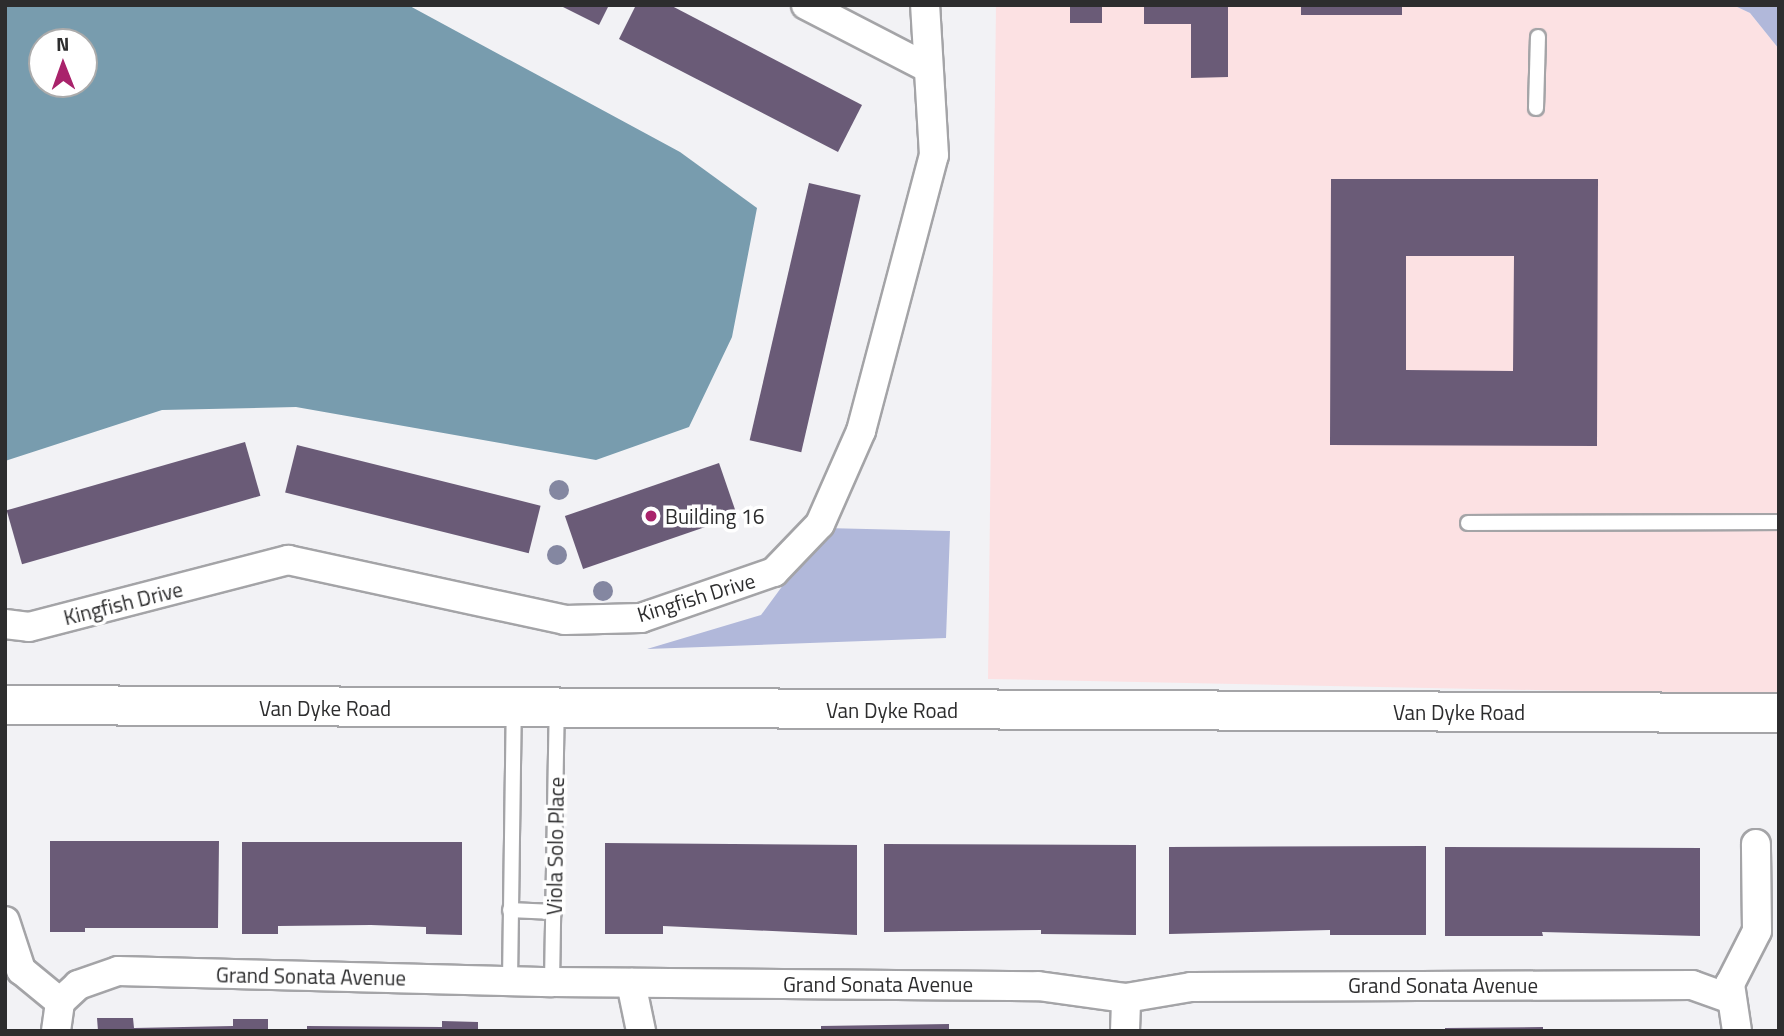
<!DOCTYPE html>
<style>
body{margin:0}
#map{position:relative;width:1784px;height:1036px;overflow:hidden;background:#f2f2f5;font-family:"Titillium Web",sans-serif}
div>[style]{position:absolute}
.commercial>*{inset:0;background:#fce1e3}
.forest>*{inset:0;background:#b1b8da}
.water>*{inset:0;background:#789cae}
.building>*{inset:0;background:#6a5b77;transform-origin:0 0}
.roads{filter:drop-shadow(2px 0 #a4a4a7) drop-shadow(-2px 0 #a4a4a7) drop-shadow(0 2px #a4a4a7) drop-shadow(0 -2px #a4a4a7)}
.lane>*{height:14px;margin:-7px;padding:0 7px;transform-origin:7px;border-radius:7px;background:#fff}
.street>*{height:28px;margin:-14px;padding:0 14px;transform-origin:14px;border-radius:14px;background:#fff}
.secondary>*{height:38px;margin:-19px;padding:0 19px;transform-origin:19px;border-radius:19px;background:#fff}
.trees>*{width:20px;height:20px;margin:-10px;border-radius:50%;background:#8487a1}
.dots>*{width:19px;height:19px;translate:-50% -50%;box-sizing:border-box;border:4px solid #fff;border-radius:50%}
span{translate:-50% -50%;white-space:nowrap;text-align:center;line-height:1.15;-webkit-text-stroke:7px #fff;paint-order:stroke}
.poi-label{font-size:21px;color:#2d2d2e}
.left{translate:0 -50%;text-align:left}
.street-label{font-size:21px;color:#2d2d2e}
.frame{position:absolute;inset:0;border:7px solid #2d2d2e;pointer-events:none}
.north{position:absolute;left:28px;top:28px;width:70px;height:70px;box-sizing:border-box;background:#fff;border:2px solid #ababab;border-radius:50%;rotate:359deg;font-size:19px;font-weight:700;line-height:28px;text-align:center;color:#2d2d2e}
.north::after{content:'';display:block;margin:auto;width:24px;height:32px;background:#a9236b;clip-path:polygon(50% 0,100% 100%,50% 72%,0 100%)}
</style>
<div id="map">
<div class="commercial">
<div style="clip-path:polygon(996px 5px,1733px 5px,1750px 13px,1779px 49px,1779px 695px,988px 679px)"></div>
</div>
<div class="forest">
<div style="clip-path:polygon(1733px 5px,1779px 5px,1779px 49px,1750px 13px)"></div>
<div style="clip-path:polygon(825px 528px,950px 531px,946px 638px,647px 649px,761px 615px)"></div>
</div>
<div class="water">
<div style="clip-path:polygon(evenodd,5px 5px,408px 5px,680px 152px,757px 208px,732px 337px,689px 427px,596px 460px,296px 407px,162px 410px,5px 461px,5px 5px,42px 42px,84px 42px,84px 84px,42px 84px,42px 42px)"></div>
</div>
<div class="building">
<div style="clip-path:polygon(559px 5px,609px 5px,599px 25px)"></div>
<div style="clip-path:polygon(636px 5px,670px 5px,862px 105px,838px 152px,619px 39px)"></div>
<div style="left:1070px;top:5px;width:32px;height:18px"></div>
<div style="clip-path:polygon(1144px 5px,1228px 5px,1228px 77px,1191px 78px,1191px 24px,1144px 24px)"></div>
<div style="left:1301px;top:5px;width:101px;height:10px"></div>
<div style="clip-path:polygon(evenodd,1331px 179px,1598px 179px,1597px 446px,1330px 445px,1331px 179px,1406px 256px,1514px 256px,1513px 371px,1406px 370px,1406px 256px)"></div>
<div style="left:809px;top:183px;width:53px;height:264px;rotate:13deg"></div>
<div style="left:245px;top:442px;width:56px;height:248px;rotate:74deg"></div>
<div style="left:297px;top:445px;width:251px;height:49px;rotate:14deg"></div>
<div style="left:719px;top:463px;width:56px;height:163px;rotate:71deg"></div>
<div style="clip-path:polygon(50px 841px,219px 841px,218px 928px,85px 928px,85px 932px,50px 932px)"></div>
<div style="clip-path:polygon(242px 842px,462px 842px,462px 935px,426px 934px,426px 927px,371px 925px,278px 926px,278px 934px,242px 934px)"></div>
<div style="clip-path:polygon(605px 843px,857px 845px,857px 935px,663px 926px,663px 934px,605px 934px)"></div>
<div style="clip-path:polygon(884px 844px,1136px 845px,1136px 935px,1041px 934px,1041px 930px,884px 932px)"></div>
<div style="clip-path:polygon(1426px 846px,1426px 935px,1330px 935px,1330px 930px,1169px 934px,1169px 847px)"></div>
<div style="clip-path:polygon(1445px 847px,1700px 848px,1700px 936px,1542px 932px,1543px 936px,1445px 936px)"></div>
<div style="clip-path:polygon(97px 1018px,133px 1018px,134px 1028px,233px 1026px,233px 1019px,268px 1019px,268px 1031px,98px 1031px)"></div>
<div style="clip-path:polygon(442px 1021px,478px 1022px,478px 1031px,307px 1031px,307px 1026px,442px 1027px)"></div>
<div style="clip-path:polygon(949px 1024px,949px 1031px,821px 1031px,821px 1026px)"></div>
<div style="clip-path:polygon(1543px 1027px,1543px 1031px,1445px 1031px,1445px 1028px)"></div>
</div>
<div class="roads">
<div class="lane">
<div style="left:1536px;top:108px;width:71px;rotate:-88.4deg"></div>
<div style="left:1468px;top:523px;width:311px;rotate:-0.2deg"></div>
<div style="left:510px;top:910px;width:44px;rotate:2.6deg"></div>
<div style="left:510px;top:981px;width:272px;rotate:-89.2deg"></div>
<div style="left:552px;top:982px;width:273px;rotate:-89deg"></div>
</div>
<div class="street">
<div style="left:806px;top:5px;width:135px;rotate:27.3deg"></div>
<div style="left:5px;top:624px;width:24px;rotate:7deg"></div>
<div style="left:29px;top:627px;width:268px;rotate:-14.5deg"></div>
<div style="left:288px;top:560px;width:283px;rotate:12.2deg"></div>
<div style="left:565px;top:620px;width:76px;rotate:-1.5deg"></div>
<div style="left:641px;top:618px;width:141px;rotate:-19.1deg"></div>
<div style="left:774px;top:572px;width:66px;rotate:-46.2deg"></div>
<div style="left:820px;top:524px;width:102px;rotate:-66.2deg"></div>
<div style="left:861px;top:431px;width:285px;rotate:-75.2deg"></div>
<div style="left:934px;top:155px;width:150px;rotate:-93.4deg"></div>
<div style="left:5px;top:921px;width:52px;rotate:71.9deg"></div>
<div style="left:21px;top:970px;width:50px;rotate:39.4deg"></div>
<div style="left:631px;top:983px;width:49px;rotate:78.2deg"></div>
<div style="left:56px;top:1031px;width:29px;rotate:-82deg"></div>
<div style="left:60px;top:1002px;width:25px;rotate:-43deg"></div>
<div style="left:78px;top:985px;width:42px;rotate:-19.3deg"></div>
<div style="left:118px;top:971px;width:434px;rotate:1.5deg"></div>
<div style="left:552px;top:982px;width:486px;rotate:0.5deg"></div>
<div style="left:1038px;top:986px;width:89px;rotate:7.8deg"></div>
<div style="left:1126px;top:998px;width:66px;rotate:-9.6deg"></div>
<div style="left:1191px;top:987px;width:501px;rotate:-0.23deg"></div>
<div style="left:1692px;top:985px;width:41px;rotate:19.7deg"></div>
<div style="left:1125px;top:1031px;width:33px;rotate:-88deg"></div>
<div style="left:1737px;top:1031px;width:48px;rotate:-98.5deg"></div>
<div style="left:1730px;top:984px;width:59px;rotate:-63deg"></div>
<div style="left:1757px;top:931px;width:87px;rotate:-90.7deg"></div>
</div>
<div class="secondary">
<div style="left:5px;top:705px;width:1774px;rotate:0.26deg"></div>
</div>
</div>
<div class="trees">
<div style="left:559px;top:490px"></div>
<div style="left:557px;top:555px"></div>
<div style="left:603px;top:591px"></div>
</div>
<div class="dots">
<div style="left:651px;top:516px;background:#a9236b"></div>
</div>
<div class="poi-label">
<span class="left" style="left:665px;top:516px">Building 16</span>
</div>
<div class="street-label">
<span style="left:696px;top:597px;rotate:-17deg">Kingfish Drive</span>
<span style="left:123px;top:603px;rotate:-14deg">Kingfish Drive</span>
<span style="left:325px;top:708px">Van Dyke Road</span>
<span style="left:892px;top:710px">Van Dyke Road</span>
<span style="left:1459px;top:712px">Van Dyke Road</span>
<span style="left:555px;top:846px;rotate:-89deg">Viola Solo Place</span>
<span style="left:311px;top:976px;rotate:1deg">Grand Sonata Avenue</span>
<span style="left:878px;top:984px">Grand Sonata Avenue</span>
<span style="left:1443px;top:985px">Grand Sonata Avenue</span>
</div>
<div class="frame"></div>
<div class="north">N</div>
</div>
